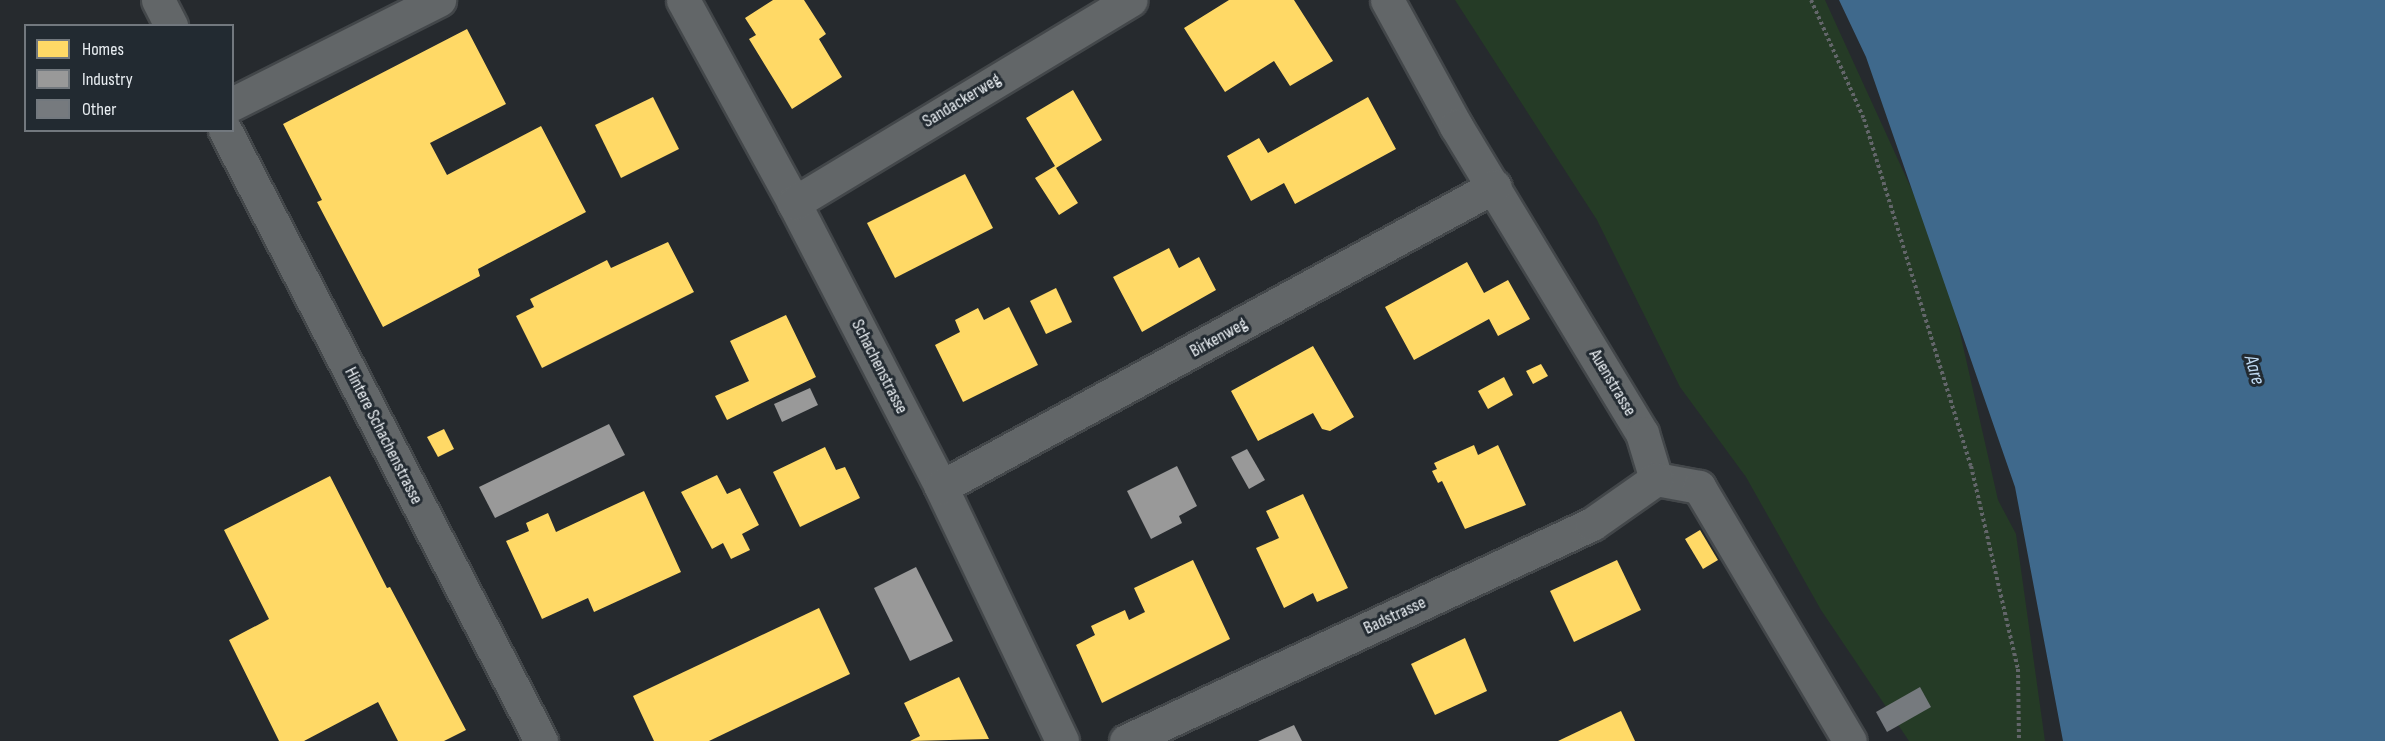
<!DOCTYPE html>
<style>
body{margin:0}
#map{position:relative;width:2385px;height:741px;overflow:hidden;background:#262a2e;font-family:"Sofia Sans Condensed",sans-serif}
div>[style]{position:absolute}
.green>*{inset:0;background:#253b26}
.water>*{inset:0;background:#3f698c}
.homes>*{inset:0;background:#ffd966}
.industry>*{inset:0;background:#999}
.building>*{inset:0;background:#767a7e}
.path>*{height:4px;margin-top:-2px;transform-origin:0;background:repeating-linear-gradient(90deg,#63666a 0 3px,transparent 0 6px)}
.roads{filter:drop-shadow(2px 0 #43474a) drop-shadow(-2px 0 #43474a) drop-shadow(0 2px #43474a) drop-shadow(0 -2px #43474a)}
.minor>*{height:33px;margin:-16.5px;padding:0 16.5px;transform-origin:16.5px;border-radius:16.5px;background:#626668}
span{translate:-50% -50%;white-space:nowrap;text-align:center;line-height:1.15;-webkit-text-stroke:6px #222a31;paint-order:stroke}
.street-label{font-size:18px;color:#e9eef2}
.water-label{font-size:20px;color:#c1dbf3;font-style:italic}
.legend{position:absolute;left:24px;top:24px;width:210px;height:108px;box-sizing:border-box;background:#222a31;border:2px solid #72787e;margin:0;padding:8px 10px;list-style:none;font-size:18px;color:#e9eef2}
.legend li{display:flex;align-items:center;gap:12px;height:30px}
.legend b{width:30px;border:2px solid #72787e}
</style>
<div id="map">
<div class="green">
<div style="clip-path:polygon(1455px 0,1825px 0,1943px 258px,1998px 500px,2016px 534px,2045px 741px,1909px 741px,1821px 610px,1746px 477px,1680px 387px,1597px 220px)"></div>
</div>
<div class="water">
<div style="clip-path:polygon(1839px 0,2385px 0,2385px 741px,2063px 741px,2015px 487px,1866px 57px)"></div>
</div>
<div class="homes">
<div style="clip-path:polygon(773px 0,804px 0,826px 34px,819px 39px,842px 77px,792px 109px,749px 39px,756px 35px,745px 18px)"></div>
<div style="clip-path:polygon(1229px 0,1294px 0,1333px 61px,1290px 86px,1274px 61px,1225px 92px,1184px 28px)"></div>
<div style="clip-path:polygon(467px 29px,506px 104px,430px 143px,447px 175px,541px 126px,586px 212px,478px 269px,480px 276px,383px 327px,317px 202px,322px 200px,283px 124px)"></div>
<div style="clip-path:polygon(1073px 90px,1102px 140px,1056px 168px,1078px 203px,1059px 215px,1035px 178px,1055px 166px,1026px 118px)"></div>
<div style="clip-path:polygon(653px 97px,679px 149px,621px 178px,595px 125px)"></div>
<div style="clip-path:polygon(1368px 97px,1396px 149px,1295px 204px,1284px 183px,1251px 201px,1227px 156px,1259px 138px,1268px 153px)"></div>
<div style="clip-path:polygon(965px 174px,993px 228px,895px 278px,867px 223px)"></div>
<div style="clip-path:polygon(668px 242px,694px 292px,542px 368px,516px 316px,534px 307px,530px 299px,607px 260px,611px 268px)"></div>
<div style="clip-path:polygon(1169px 248px,1179px 268px,1199px 257px,1216px 290px,1142px 332px,1113px 277px)"></div>
<div style="clip-path:polygon(1467px 262px,1484px 293px,1508px 280px,1530px 319px,1498px 336px,1489px 319px,1414px 360px,1385px 307px)"></div>
<div style="clip-path:polygon(1056px 288px,1072px 322px,1046px 334px,1030px 301px)"></div>
<div style="clip-path:polygon(1009px 307px,1038px 365px,963px 402px,935px 345px,960px 332px,955px 320px,978px 308px,984px 320px)"></div>
<div style="clip-path:polygon(786px 315px,816px 377px,727px 420px,715px 396px,749px 381px,730px 341px)"></div>
<div style="clip-path:polygon(1313px 346px,1354px 417px,1330px 431px,1322px 429px,1313px 413px,1258px 441px,1231px 391px)"></div>
<div style="clip-path:polygon(1541px 364px,1548px 376px,1533px 384px,1526px 371px)"></div>
<div style="clip-path:polygon(1504px 377px,1513px 395px,1488px 409px,1478px 391px)"></div>
<div style="clip-path:polygon(444px 429px,454px 449px,438px 457px,427px 437px)"></div>
<div style="clip-path:polygon(1474px 445px,1478px 455px,1498px 445px,1526px 505px,1465px 529px,1442px 481px,1438px 483px,1432px 471px,1437px 469px,1434px 463px)"></div>
<div style="clip-path:polygon(825px 447px,836px 470px,845px 467px,860px 498px,800px 527px,773px 472px)"></div>
<div style="clip-path:polygon(717px 475px,727px 494px,740px 488px,759px 525px,742px 534px,750px 550px,731px 559px,723px 543px,712px 549px,681px 492px)"></div>
<div style="clip-path:polygon(330px 476px,387px 588px,390px 587px,466px 730px,444px 741px,398px 741px,378px 702px,304px 741px,279px 741px,229px 640px,269px 619px,224px 530px)"></div>
<div style="clip-path:polygon(644px 491px,681px 572px,594px 612px,588px 598px,542px 619px,506px 541px,529px 531px,526px 523px,548px 513px,556px 532px)"></div>
<div style="clip-path:polygon(1303px 494px,1348px 588px,1317px 602px,1313px 593px,1284px 608px,1256px 548px,1279px 538px,1266px 511px)"></div>
<div style="clip-path:polygon(1700px 530px,1718px 560px,1703px 569px,1685px 539px)"></div>
<div style="clip-path:polygon(1193px 560px,1230px 639px,1102px 703px,1076px 645px,1095px 635px,1091px 626px,1125px 610px,1129px 620px,1145px 612px,1134px 588px)"></div>
<div style="clip-path:polygon(1617px 560px,1641px 610px,1574px 642px,1550px 591px)"></div>
<div style="clip-path:polygon(819px 608px,850px 674px,709px 741px,654px 741px,633px 696px)"></div>
<div style="clip-path:polygon(1465px 638px,1487px 691px,1435px 715px,1411px 664px)"></div>
<div style="clip-path:polygon(959px 677px,989px 739px,910px 741px,920px 736px,904px 703px)"></div>
<div style="clip-path:polygon(1621px 711px,1635px 741px,1558px 741px)"></div>
</div>
<div class="industry">
<div style="clip-path:polygon(810px 388px,818px 405px,782px 422px,774px 404px)"></div>
<div style="clip-path:polygon(609px 424px,625px 455px,495px 518px,479px 487px)"></div>
<div style="clip-path:polygon(1247px 449px,1265px 480px,1249px 489px,1231px 457px)"></div>
<div style="clip-path:polygon(1177px 466px,1197px 506px,1179px 516px,1182px 523px,1151px 539px,1127px 491px)"></div>
<div style="clip-path:polygon(916px 567px,953px 641px,910px 661px,874px 588px)"></div>
<div style="clip-path:polygon(1294px 725px,1302px 741px,1258px 741px)"></div>
</div>
<div class="building">
<div style="clip-path:polygon(1920px 687px,1931px 707px,1887px 732px,1876px 712px)"></div>
</div>
<div class="path">
<div style="left:1811px;top:0;width:130px;rotate:66deg"></div>
<div style="left:1864px;top:119px;width:363px;rotate:72.9deg"></div>
<div style="left:1971px;top:466px;width:208px;rotate:77deg"></div>
<div style="left:2018px;top:669px;width:72px;rotate:89.2deg"></div>
</div>
<div class="roads">
<div class="minor">
<div style="left:158px;top:0;width:29px;rotate:63deg"></div>
<div style="left:683px;top:0;width:231px;rotate:61.3deg"></div>
<div style="left:794px;top:203px;width:320px;rotate:62.6deg"></div>
<div style="left:941px;top:487px;width:281px;rotate:64.5deg"></div>
<div style="left:1387px;top:0;width:144px;rotate:61.3deg"></div>
<div style="left:1456px;top:126px;width:359px;rotate:58.8deg"></div>
<div style="left:1642px;top:433px;width:48px;rotate:73.1deg"></div>
<div style="left:232px;top:104px;width:232px;rotate:-26.7deg"></div>
<div style="left:225px;top:130px;width:688px;rotate:62.65deg"></div>
<div style="left:794px;top:203px;width:393px;rotate:-31.1deg"></div>
<div style="left:1656px;top:479px;width:44px;rotate:10.5deg"></div>
<div style="left:1699px;top:487px;width:295px;rotate:59.3deg"></div>
<div style="left:941px;top:487px;width:630px;rotate:-28.52deg"></div>
<div style="left:1126px;top:741px;width:514px;rotate:-24.97deg"></div>
<div style="left:1592px;top:524px;width:78px;rotate:-35.1deg"></div>
</div>
</div>
<div class="street-label">
<span style="left:962px;top:101px;rotate:-31deg">Sandackerweg</span>
<span style="left:1219px;top:338px;rotate:-29deg">Birkenweg</span>
<span style="left:879px;top:367px;rotate:63deg">Schachenstrasse</span>
<span style="left:1612px;top:383px;rotate:59deg">Auenstrasse</span>
<span style="left:383px;top:436px;rotate:63deg">Hintere Schachenstrasse</span>
<span style="left:1395px;top:616px;rotate:-25deg">Badstrasse</span>
</div>
<div class="water-label">
<span style="left:2254px;top:370px;rotate:74deg">Aare</span>
</div>
<ul class="legend">
<li><b style="height:16px;background:#ffd966"></b>Homes</li>
<li><b style="height:16px;background:#999"></b>Industry</li>
<li><b style="height:16px;background:#767a7e"></b>Other</li>
</ul>
</div>
